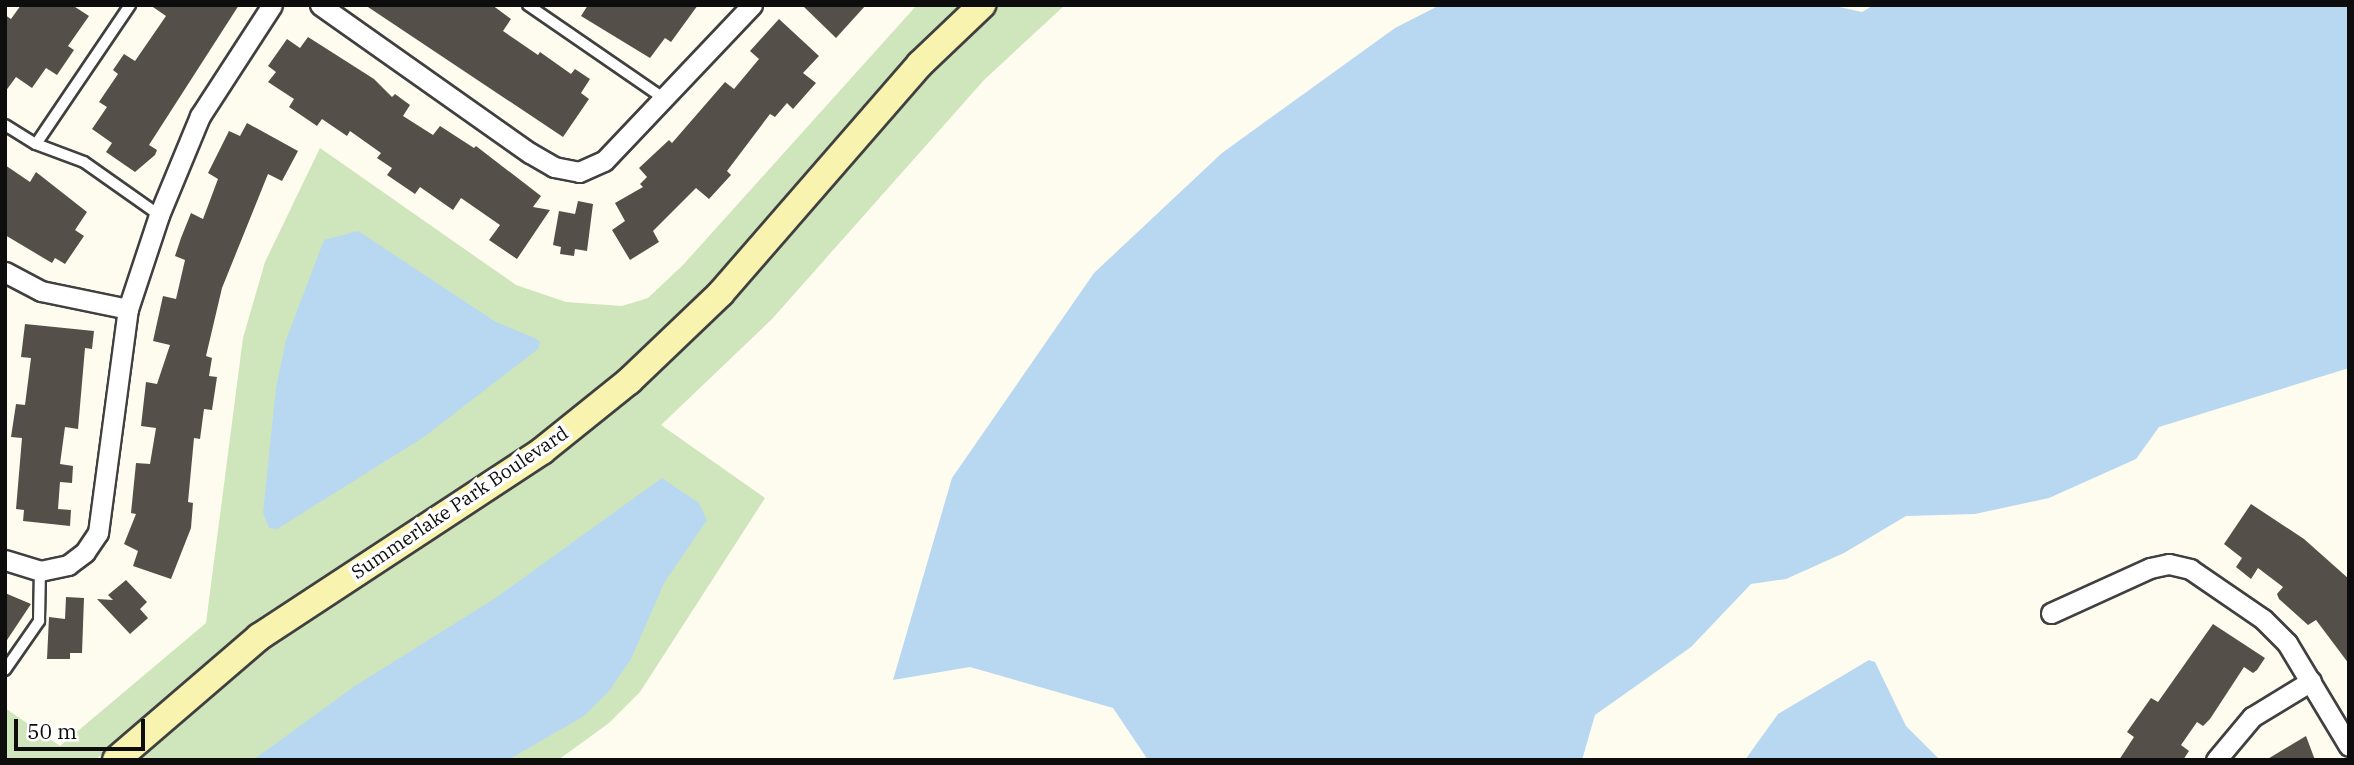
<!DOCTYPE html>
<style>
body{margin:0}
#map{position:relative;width:2354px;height:765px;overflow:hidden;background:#fefbef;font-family:"IBM Plex Serif",serif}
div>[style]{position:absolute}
.green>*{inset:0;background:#cfe5bb}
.water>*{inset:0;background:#b8d8f1}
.building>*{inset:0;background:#554f4a}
.roads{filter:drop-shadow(2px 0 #404040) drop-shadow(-2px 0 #404040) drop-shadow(0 2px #404040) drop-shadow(0 -2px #404040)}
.lane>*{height:10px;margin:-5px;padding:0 5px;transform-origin:5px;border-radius:5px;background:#fff}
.street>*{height:19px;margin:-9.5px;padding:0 9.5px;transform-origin:9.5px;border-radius:9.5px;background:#fff}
.secondary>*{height:26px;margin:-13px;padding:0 13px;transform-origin:13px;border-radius:13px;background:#f8f4af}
span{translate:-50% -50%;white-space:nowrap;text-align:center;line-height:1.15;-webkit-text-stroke:7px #fff;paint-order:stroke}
.street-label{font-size:19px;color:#0d0d0d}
.frame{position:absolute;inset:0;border:7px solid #0d0d0d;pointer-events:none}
.scale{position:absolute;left:14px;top:719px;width:131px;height:32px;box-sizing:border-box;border:4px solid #0d0d0d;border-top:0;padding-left:9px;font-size:21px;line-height:24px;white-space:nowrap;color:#0d0d0d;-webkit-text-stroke:5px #fff;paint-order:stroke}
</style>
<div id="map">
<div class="green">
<div style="clip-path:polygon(917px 5px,967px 5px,753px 243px,650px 347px,569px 418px,213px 661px,95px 760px,5px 760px,5px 708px,60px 746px,206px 623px,243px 338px,265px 262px,320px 148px,516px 285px,566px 302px,622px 306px,648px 298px,683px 265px)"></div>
<div style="clip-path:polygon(982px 5px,1065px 5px,984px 80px,772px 319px,661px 425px,765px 498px,640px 692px,609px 723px,558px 760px,116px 760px,169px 711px,629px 381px)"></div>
</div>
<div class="water">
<div style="clip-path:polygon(1440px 5px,1830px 5px,1862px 12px,1874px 5px,2349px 5px,2349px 368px,2159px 427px,2136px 459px,2049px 498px,1975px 514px,1906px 516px,1844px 553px,1786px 579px,1751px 584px,1691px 647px,1595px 715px,1582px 760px,1148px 760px,1113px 708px,970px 667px,893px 680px,952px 478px,1094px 273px,1222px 153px,1395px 28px)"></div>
<div style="clip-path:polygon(358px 231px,496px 322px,535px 338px,540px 342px,538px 349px,424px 437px,277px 529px,269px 528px,263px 513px,276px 388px,286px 340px,324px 240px)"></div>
<div style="clip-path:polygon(662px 478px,699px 503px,707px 520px,664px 583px,631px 659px,609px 691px,584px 716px,508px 760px,253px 760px,355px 686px,494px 599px)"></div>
<div style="clip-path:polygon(1869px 660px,1875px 662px,1906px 726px,1940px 760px,1745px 760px,1778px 714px)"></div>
</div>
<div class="building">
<div style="clip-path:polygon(21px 5px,72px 5px,89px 16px,68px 46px,74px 50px,57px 75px,46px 68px,32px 88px,16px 77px,5px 92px,5px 15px,11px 19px)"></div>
<div style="clip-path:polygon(150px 5px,239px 5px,149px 145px,157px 150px,155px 155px,135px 172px,106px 152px,112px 143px,92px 129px,107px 107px,99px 102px,118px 74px,113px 70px,124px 54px,135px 61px,166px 16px)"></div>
<div style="clip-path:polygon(365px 5px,492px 5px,511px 19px,503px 31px,538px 55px,540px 52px,571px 74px,575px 69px,590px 79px,581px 93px,589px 99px,563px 137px)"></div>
<div style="clip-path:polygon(588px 5px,698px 5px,671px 42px,665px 38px,650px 58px,581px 16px)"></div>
<div style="clip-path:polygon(802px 5px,866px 5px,836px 38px)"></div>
<div style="clip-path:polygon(779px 19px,819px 56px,803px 73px,816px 83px,793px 109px,787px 103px,775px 117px,770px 114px,727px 171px,731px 175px,709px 199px,696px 188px,653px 231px,659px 242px,630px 260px,612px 230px,625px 221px,615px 203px,643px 187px,640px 184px,647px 177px,639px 168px,669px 140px,672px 143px,725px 82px,734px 89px,759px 59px,750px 51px)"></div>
<div style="clip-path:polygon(308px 37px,374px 79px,392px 97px,395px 94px,410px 105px,403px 116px,433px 135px,440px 126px,474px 148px,476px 146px,541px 196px,533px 207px,550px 210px,517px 259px,489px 240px,500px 225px,461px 198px,453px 210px,420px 187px,415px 194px,387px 175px,392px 168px,377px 158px,381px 153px,350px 131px,347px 136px,322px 119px,317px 126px,289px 107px,294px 99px,268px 82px,276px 72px,268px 66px,287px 39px,300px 48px)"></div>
<div style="clip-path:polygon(247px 123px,298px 151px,282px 181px,268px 174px,222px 288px,206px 356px,212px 358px,209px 376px,217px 377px,212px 410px,204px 409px,200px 439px,194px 438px,188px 502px,193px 503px,191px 528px,171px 579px,133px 566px,138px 551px,124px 544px,136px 514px,131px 513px,136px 463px,150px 464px,156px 428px,141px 426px,146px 382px,157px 384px,170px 345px,153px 341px,163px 296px,176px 299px,185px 260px,175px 256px,181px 238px,191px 213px,203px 219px,218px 179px,208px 173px,229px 131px,240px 136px)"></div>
<div style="clip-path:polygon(5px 165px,30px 182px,36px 172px,87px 212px,75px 230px,84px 236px,65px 264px,55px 258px,52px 263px,5px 235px)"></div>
<div style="clip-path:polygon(578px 201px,593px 204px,587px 251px,575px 249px,574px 256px,560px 254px,561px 247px,553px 245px,559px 211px,575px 214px)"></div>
<div style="clip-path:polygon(25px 324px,94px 331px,92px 349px,85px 348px,78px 429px,65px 427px,60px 464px,73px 466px,72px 483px,60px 482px,58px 509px,71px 510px,70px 526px,23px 521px,24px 510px,16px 509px,22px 438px,11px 437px,16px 404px,25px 405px,31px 358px,21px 357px)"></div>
<div style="clip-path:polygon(2251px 504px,2304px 539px,2349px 579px,2349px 664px,2316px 620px,2308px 625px,2279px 599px,2277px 594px,2283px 587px,2258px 568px,2251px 579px,2236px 567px,2242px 558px,2224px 544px)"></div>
<div style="clip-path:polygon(126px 580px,147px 602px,140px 609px,148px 618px,130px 634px,97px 599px,113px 600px,108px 595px)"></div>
<div style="clip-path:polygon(5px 593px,31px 604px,5px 643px)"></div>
<div style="clip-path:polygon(66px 597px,84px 598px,82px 653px,70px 653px,70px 659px,47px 659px,49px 617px,65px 619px)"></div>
<div style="clip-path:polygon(2213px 624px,2265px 658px,2257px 670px,2253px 673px,2244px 667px,2210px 719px,2203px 726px,2197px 722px,2181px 745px,2189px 751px,2183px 760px,2119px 760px,2134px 737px,2127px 732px,2151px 698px,2158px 702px)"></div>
<div style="clip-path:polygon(2306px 736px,2315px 760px,2266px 760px)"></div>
</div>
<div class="roads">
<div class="lane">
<div style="left:528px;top:5px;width:166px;rotate:34.5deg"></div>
<div style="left:5px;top:125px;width:36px;rotate:32deg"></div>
<div style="left:36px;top:144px;width:51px;rotate:20.6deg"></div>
<div style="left:84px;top:162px;width:92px;rotate:35.2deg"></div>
<div style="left:36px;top:144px;width:168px;rotate:-55.9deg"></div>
<div style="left:5px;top:670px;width:60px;rotate:-55.2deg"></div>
<div style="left:39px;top:621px;width:50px;rotate:-88.9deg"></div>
</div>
<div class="street">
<div style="left:320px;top:5px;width:257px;rotate:35.2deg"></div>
<div style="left:530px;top:153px;width:28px;rotate:30deg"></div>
<div style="left:554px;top:167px;width:25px;rotate:11deg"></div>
<div style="left:579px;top:172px;width:27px;rotate:-24deg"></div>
<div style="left:604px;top:161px;width:215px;rotate:-46.5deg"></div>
<div style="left:5px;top:272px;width:41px;rotate:27.8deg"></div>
<div style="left:41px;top:291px;width:89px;rotate:11.7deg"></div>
<div style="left:5px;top:560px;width:37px;rotate:17deg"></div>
<div style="left:40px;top:571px;width:29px;rotate:-12deg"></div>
<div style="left:68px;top:565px;width:21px;rotate:-37deg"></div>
<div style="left:85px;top:552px;width:23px;rotate:-56deg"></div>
<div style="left:98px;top:533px;width:226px;rotate:-82.4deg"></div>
<div style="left:128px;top:309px;width:99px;rotate:-71.7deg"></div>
<div style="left:159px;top:215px;width:107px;rotate:-67.5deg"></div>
<div style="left:200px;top:116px;width:132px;rotate:-57deg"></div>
<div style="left:2051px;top:613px;width:109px;rotate:-24.4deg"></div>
<div style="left:2150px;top:568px;width:19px;rotate:-12deg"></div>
<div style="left:2169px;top:564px;width:22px;rotate:13deg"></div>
<div style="left:2190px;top:569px;width:88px;rotate:34.4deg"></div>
<div style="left:2263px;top:619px;width:34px;rotate:45deg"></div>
<div style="left:2287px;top:643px;width:120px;rotate:59deg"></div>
<div style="left:2216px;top:760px;width:56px;rotate:-50.1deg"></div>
<div style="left:2252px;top:717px;width:69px;rotate:-31.4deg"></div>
</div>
<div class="secondary">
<div style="left:116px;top:760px;width:189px;rotate:-40.7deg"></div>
<div style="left:259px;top:637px;width:339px;rotate:-33.3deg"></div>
<div style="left:542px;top:451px;width:112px;rotate:-38.8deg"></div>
<div style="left:629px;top:381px;width:127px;rotate:-43.7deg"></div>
<div style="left:721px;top:293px;width:303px;rotate:-49deg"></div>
<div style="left:920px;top:64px;width:86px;rotate:-43.6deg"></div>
</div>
</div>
<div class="street-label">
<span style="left:460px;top:503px;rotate:-34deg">Summerlake Park Boulevard</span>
</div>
<div class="frame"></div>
<div class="scale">50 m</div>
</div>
